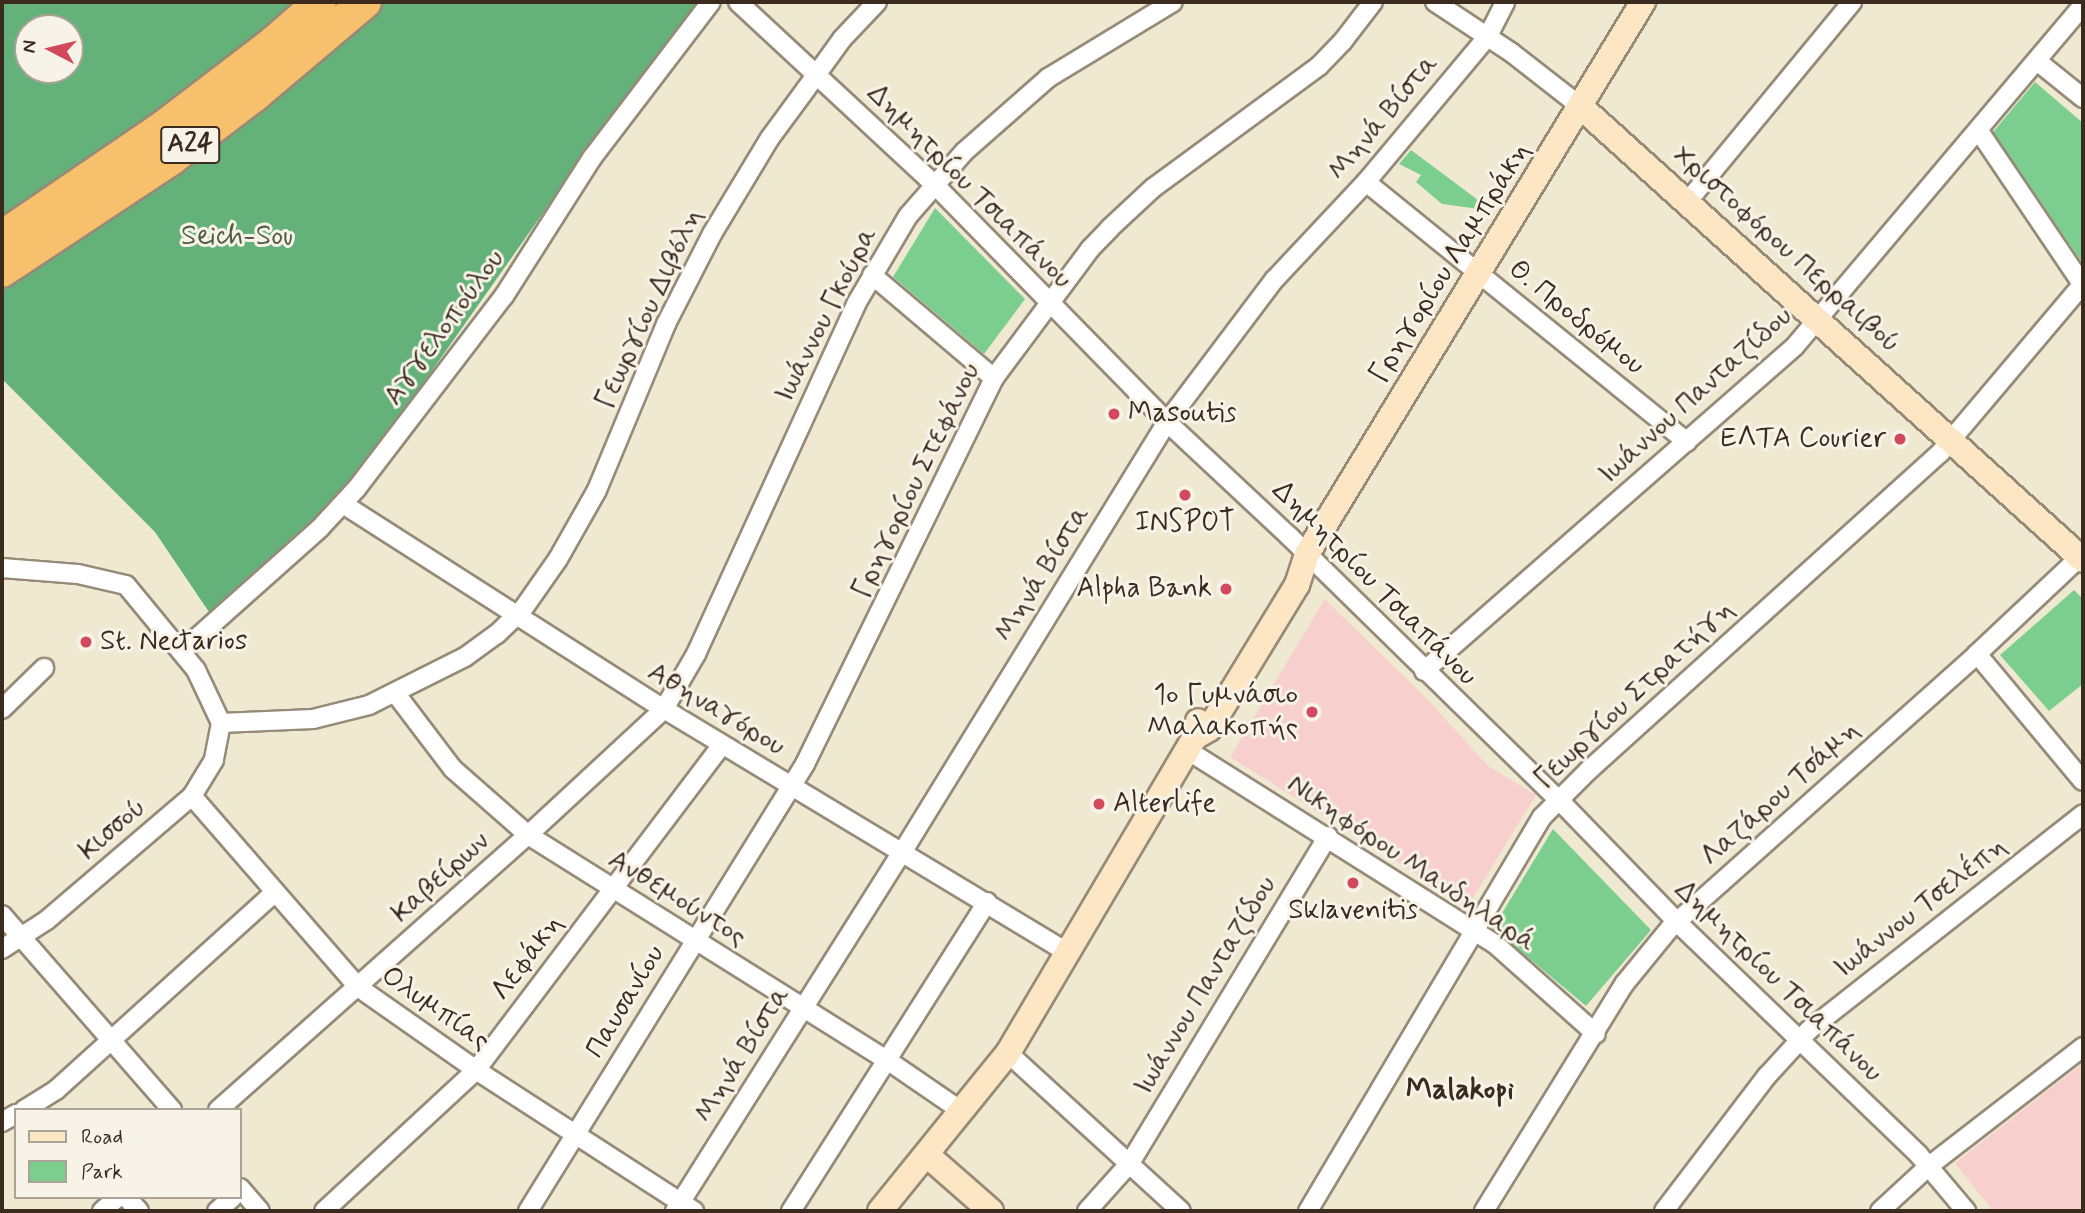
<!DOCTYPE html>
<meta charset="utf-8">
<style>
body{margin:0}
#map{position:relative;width:2085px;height:1213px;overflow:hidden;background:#f0e9d2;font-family:Mynerve,sans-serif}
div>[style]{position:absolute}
.built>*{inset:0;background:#f7d0ce}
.green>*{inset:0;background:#7cce8f}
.forest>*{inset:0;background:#65b17a}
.roads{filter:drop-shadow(2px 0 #968a78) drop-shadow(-2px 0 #968a78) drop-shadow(0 2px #968a78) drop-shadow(0 -2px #968a78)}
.street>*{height:18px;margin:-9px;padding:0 9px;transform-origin:9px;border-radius:9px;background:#fff}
.secondary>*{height:24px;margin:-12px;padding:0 12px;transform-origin:12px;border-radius:12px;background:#fce6c4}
.highway>*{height:32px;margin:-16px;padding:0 16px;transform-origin:16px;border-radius:16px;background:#f7c06c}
.dots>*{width:19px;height:19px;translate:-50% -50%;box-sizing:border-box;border:4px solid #f7f3e8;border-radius:50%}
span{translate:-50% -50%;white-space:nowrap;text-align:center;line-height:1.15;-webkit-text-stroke:6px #f7f3e8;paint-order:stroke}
.shield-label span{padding:2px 5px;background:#f7f3e8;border:2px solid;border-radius:5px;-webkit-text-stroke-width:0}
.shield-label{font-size:26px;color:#3b2a1e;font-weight:700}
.street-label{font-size:28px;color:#3b2a1e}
.park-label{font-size:28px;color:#4e5b40}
.poi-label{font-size:28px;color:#3b2a1e}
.left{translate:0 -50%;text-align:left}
.right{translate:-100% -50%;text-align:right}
.neighbourhood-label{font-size:30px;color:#3b2a1e;font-weight:700}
.frame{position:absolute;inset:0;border:4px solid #3b2a1e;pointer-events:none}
.legend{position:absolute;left:14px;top:1108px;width:228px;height:91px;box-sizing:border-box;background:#f7f3e8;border:2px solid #aca397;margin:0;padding:9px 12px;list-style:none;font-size:21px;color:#3b2a1e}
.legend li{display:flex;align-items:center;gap:14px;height:35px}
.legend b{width:35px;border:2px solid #aca397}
.north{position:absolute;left:14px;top:14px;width:70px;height:70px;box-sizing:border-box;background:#f7f3e8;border:2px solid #aca397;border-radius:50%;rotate:277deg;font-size:19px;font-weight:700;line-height:28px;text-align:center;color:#3b2a1e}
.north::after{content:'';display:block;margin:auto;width:24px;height:32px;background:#d1495b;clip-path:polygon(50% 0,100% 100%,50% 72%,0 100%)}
</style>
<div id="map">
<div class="built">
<div style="clip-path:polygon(1325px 599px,1429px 701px,1488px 766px,1536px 795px,1468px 906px,1230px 757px)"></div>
<div style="clip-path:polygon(2083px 1063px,2083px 1211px,1993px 1211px,1955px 1163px)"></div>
</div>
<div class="green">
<div style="clip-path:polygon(2035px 82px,2083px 123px,2081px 261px,1993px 132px)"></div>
<div style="clip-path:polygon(1411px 150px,1482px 203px,1479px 209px,1442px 204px,1416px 182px,1421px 175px,1399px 164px)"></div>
<div style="clip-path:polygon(935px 208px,1025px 299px,984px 354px,893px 277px)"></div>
<div style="clip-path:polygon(2074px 590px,2083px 599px,2083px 684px,2049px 711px,2000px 655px)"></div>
<div style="clip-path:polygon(1553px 829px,1651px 930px,1586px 1006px,1493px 928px)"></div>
</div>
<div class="forest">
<div style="clip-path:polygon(evenodd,2px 2px,698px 2px,619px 105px,393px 426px,345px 490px,209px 612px,155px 532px,2px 379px,2px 2px,28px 28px,70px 28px,70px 70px,28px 70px,28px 28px)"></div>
</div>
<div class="roads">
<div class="street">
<div style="left:738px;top:2px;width:267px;rotate:42.9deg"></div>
<div style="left:934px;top:184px;width:333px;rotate:45.6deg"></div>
<div style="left:1167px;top:422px;width:167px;rotate:43.1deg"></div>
<div style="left:1289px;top:536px;width:376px;rotate:44.4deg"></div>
<div style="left:1558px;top:799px;width:171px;rotate:45.9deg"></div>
<div style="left:1677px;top:922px;width:335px;rotate:43.9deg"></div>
<div style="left:1918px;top:1154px;width:75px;rotate:49.9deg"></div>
<div style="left:1435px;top:2px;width:92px;rotate:33.5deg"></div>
<div style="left:1512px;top:53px;width:88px;rotate:38deg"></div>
<div style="left:2037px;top:61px;width:59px;rotate:38.8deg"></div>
<div style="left:1979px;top:131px;width:186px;rotate:56deg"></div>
<div style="left:1366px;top:182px;width:413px;rotate:39deg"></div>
<div style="left:1688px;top:201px;width:258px;rotate:-50.5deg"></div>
<div style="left:872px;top:275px;width:160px;rotate:40.2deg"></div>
<div style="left:343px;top:504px;width:381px;rotate:32.6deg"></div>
<div style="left:664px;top:709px;width:471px;rotate:31.1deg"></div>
<div style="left:2px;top:568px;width:76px;rotate:4.5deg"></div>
<div style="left:78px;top:574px;width:49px;rotate:12.9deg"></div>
<div style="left:126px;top:585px;width:110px;rotate:50.5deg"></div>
<div style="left:196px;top:670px;width:59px;rotate:64.7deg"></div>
<div style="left:221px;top:723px;width:38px;rotate:101deg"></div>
<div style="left:214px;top:760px;width:42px;rotate:121.4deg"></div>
<div style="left:192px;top:796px;width:191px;rotate:139.5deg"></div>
<div style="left:47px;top:920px;width:54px;rotate:147.2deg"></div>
<div style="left:182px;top:651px;width:185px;rotate:-41.7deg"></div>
<div style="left:320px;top:528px;width:54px;rotate:-47.2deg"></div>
<div style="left:357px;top:488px;width:242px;rotate:-52.6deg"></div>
<div style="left:504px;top:296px;width:164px;rotate:-57.5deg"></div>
<div style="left:592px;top:158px;width:196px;rotate:-52.7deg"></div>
<div style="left:1977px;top:654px;width:165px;rotate:50.2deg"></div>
<div style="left:1424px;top:671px;width:493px;rotate:-41.2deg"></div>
<div style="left:1795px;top:346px;width:446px;rotate:-49.8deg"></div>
<div style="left:396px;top:694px;width:94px;rotate:52.8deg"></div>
<div style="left:453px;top:769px;width:100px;rotate:41.3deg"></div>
<div style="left:528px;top:835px;width:424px;rotate:32.1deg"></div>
<div style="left:887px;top:1060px;width:92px;rotate:34.4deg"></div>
<div style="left:2px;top:709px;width:59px;rotate:-44.3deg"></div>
<div style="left:221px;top:723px;width:92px;rotate:-2.5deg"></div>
<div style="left:313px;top:719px;width:58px;rotate:-14deg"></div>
<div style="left:369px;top:705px;width:107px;rotate:-26.6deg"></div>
<div style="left:465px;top:657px;width:39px;rotate:-36deg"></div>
<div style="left:497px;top:634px;width:36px;rotate:-44deg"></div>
<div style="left:523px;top:609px;width:61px;rotate:-55deg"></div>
<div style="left:558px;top:559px;width:79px;rotate:-60.5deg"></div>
<div style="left:597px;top:490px;width:180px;rotate:-67.4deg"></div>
<div style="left:666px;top:324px;width:101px;rotate:-62.9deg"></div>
<div style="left:712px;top:234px;width:112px;rotate:-58.9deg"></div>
<div style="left:770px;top:138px;width:61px;rotate:-53.7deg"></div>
<div style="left:806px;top:89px;width:62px;rotate:-54.2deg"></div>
<div style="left:842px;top:39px;width:51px;rotate:-46.6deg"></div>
<div style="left:1187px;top:750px;width:364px;rotate:32.2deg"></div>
<div style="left:1495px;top:944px;width:135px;rotate:41.7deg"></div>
<div style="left:192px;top:796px;width:253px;rotate:49deg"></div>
<div style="left:358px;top:987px;width:144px;rotate:35.1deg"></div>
<div style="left:476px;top:1070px;width:260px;rotate:32.9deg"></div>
<div style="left:2px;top:915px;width:259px;rotate:48.9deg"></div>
<div style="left:1008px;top:1053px;width:234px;rotate:42.4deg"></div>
<div style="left:24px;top:1110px;width:38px;rotate:-32deg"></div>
<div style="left:56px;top:1090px;width:295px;rotate:-42.1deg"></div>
<div style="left:218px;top:1110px;width:414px;rotate:-41.6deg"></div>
<div style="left:528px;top:835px;width:185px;rotate:-42.8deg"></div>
<div style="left:664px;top:709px;width:64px;rotate:-59.8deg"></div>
<div style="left:696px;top:654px;width:385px;rotate:-65.4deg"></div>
<div style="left:856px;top:304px;width:102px;rotate:-59.4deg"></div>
<div style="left:908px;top:216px;width:86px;rotate:-48.8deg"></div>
<div style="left:965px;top:151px;width:111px;rotate:-41.3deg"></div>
<div style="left:1048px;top:78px;width:146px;rotate:-31.3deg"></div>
<div style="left:2px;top:1122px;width:16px;rotate:-30deg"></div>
<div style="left:240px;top:1188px;width:30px;rotate:49deg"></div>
<div style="left:126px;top:1197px;width:19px;rotate:47deg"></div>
<div style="left:102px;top:1211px;width:21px;rotate:-41deg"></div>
<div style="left:217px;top:1211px;width:21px;rotate:-41deg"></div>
<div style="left:324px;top:1211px;width:207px;rotate:-42.8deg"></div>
<div style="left:476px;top:1070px;width:408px;rotate:-52.9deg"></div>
<div style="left:528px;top:1211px;width:526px;rotate:-58.21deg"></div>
<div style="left:805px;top:764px;width:430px;rotate:-63.9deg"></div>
<div style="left:994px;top:378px;width:161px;rotate:-53.3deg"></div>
<div style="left:1090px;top:249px;width:29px;rotate:-46deg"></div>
<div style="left:1110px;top:228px;width:59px;rotate:-42.9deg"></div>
<div style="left:1153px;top:188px;width:206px;rotate:-36.3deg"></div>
<div style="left:1319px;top:66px;width:35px;rotate:-46deg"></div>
<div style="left:1343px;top:41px;width:49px;rotate:-52.4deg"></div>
<div style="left:675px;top:1211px;width:426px;rotate:-57.7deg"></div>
<div style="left:903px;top:851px;width:504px;rotate:-58.39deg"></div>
<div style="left:1167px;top:422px;width:178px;rotate:-53deg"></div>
<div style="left:1274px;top:280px;width:134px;rotate:-46.8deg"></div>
<div style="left:1366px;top:182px;width:190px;rotate:-50.1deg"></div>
<div style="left:1488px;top:36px;width:38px;rotate:-63deg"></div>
<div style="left:791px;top:1211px;width:366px;rotate:-57.6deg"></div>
<div style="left:1087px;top:1211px;width:64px;rotate:-48.1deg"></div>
<div style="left:1130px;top:1163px;width:382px;rotate:-58.8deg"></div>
<div style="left:1308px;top:1211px;width:458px;rotate:-59.3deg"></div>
<div style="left:1542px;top:817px;width:66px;rotate:-45deg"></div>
<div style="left:1589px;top:770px;width:473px;rotate:-42.1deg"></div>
<div style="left:1940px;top:453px;width:221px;rotate:-49.8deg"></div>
<div style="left:1484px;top:1211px;width:268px;rotate:-58.3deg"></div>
<div style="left:1625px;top:983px;width:71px;rotate:-50.7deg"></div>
<div style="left:1670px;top:928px;width:411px;rotate:-41.7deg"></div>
<div style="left:1977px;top:654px;width:146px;rotate:-43.3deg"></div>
<div style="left:1664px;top:1211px;width:170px;rotate:-52.7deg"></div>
<div style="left:1767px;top:1076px;width:62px;rotate:-47.6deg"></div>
<div style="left:1809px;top:1030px;width:349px;rotate:-38.2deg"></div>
<div style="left:1880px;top:1211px;width:67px;rotate:-42.6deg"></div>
<div style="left:1929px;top:1166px;width:195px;rotate:-37.7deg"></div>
</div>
<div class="secondary">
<div style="left:1581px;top:107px;width:676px;rotate:42.06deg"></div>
<div style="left:1195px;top:737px;width:16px;rotate:-30deg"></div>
<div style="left:1209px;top:729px;width:169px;rotate:-58.6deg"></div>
<div style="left:1297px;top:585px;width:33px;rotate:-72deg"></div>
<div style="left:1307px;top:554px;width:646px;rotate:-58.67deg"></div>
<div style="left:927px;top:1155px;width:85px;rotate:41.2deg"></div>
<div style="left:880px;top:1211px;width:203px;rotate:-51deg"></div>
<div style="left:1008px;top:1053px;width:367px;rotate:-59.4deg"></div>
<div style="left:1195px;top:737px;width:16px;rotate:-79deg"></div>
</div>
<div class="highway">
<div style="left:2px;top:237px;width:194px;rotate:-34.3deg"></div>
<div style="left:162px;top:128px;width:140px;rotate:-37.4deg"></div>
<div style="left:273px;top:43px;width:62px;rotate:-41.1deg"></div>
<div style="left:2px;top:271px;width:203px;rotate:-33.5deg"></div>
<div style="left:171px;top:159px;width:106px;rotate:-37.3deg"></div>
<div style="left:255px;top:95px;width:144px;rotate:-40.2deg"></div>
</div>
</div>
<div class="dots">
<div style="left:1114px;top:414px;background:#d1495b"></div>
<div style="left:1900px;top:439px;background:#d1495b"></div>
<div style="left:1185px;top:495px;background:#d1495b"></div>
<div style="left:1226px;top:589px;background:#d1495b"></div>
<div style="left:86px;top:642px;background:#d1495b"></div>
<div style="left:1312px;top:712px;background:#d1495b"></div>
<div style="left:1099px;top:804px;background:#d1495b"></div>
<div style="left:1353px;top:883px;background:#d1495b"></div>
</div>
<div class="shield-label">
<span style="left:190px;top:145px">Α24</span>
</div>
<div class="street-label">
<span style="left:1384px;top:118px;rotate:-50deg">Μηνά Βίστα</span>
<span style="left:969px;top:187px;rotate:45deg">Δημητρίου Τσιαπάνου</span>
<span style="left:1786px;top:250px;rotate:42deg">Χριστοφόρου Περραιβού</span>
<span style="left:1451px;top:263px;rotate:-58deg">Γρηγορίου Λαμπράκη</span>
<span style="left:650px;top:309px;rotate:-65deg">Γεωργίου Διβόλη</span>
<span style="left:827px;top:315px;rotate:-63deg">Ιωάννου Γκούρα</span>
<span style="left:1576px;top:318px;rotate:39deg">Θ. Προδρόμου</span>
<span style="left:445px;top:328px;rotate:-54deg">Αγγελοπούλου</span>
<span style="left:1696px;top:396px;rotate:-42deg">Ιωάννου Πανταζίδου</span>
<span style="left:917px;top:481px;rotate:-64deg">Γρηγορίου Στεφάνου</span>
<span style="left:1043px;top:574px;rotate:-58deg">Μηνά Βίστα</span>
<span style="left:1374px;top:584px;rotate:45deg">Δημητρίου Τσιαπάνου</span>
<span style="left:1635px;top:695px;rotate:-43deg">Γεωργίου Στρατήγη</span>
<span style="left:716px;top:710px;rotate:31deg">Αθηναγόρου</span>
<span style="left:1781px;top:794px;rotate:-42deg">Λαζάρου Τσάμη</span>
<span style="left:113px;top:830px;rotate:-41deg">Κισσού</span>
<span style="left:1411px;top:864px;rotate:34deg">Νικηφόρου Μανδηλαρά</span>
<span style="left:441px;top:878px;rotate:-42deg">Καβείρων</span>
<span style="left:677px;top:899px;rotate:32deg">Ανθεμούντος</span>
<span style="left:1921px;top:908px;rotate:-38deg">Ιωάννου Τσελέπη</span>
<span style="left:528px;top:958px;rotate:-53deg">Λεφάκη</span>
<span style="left:1778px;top:982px;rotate:44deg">Δημητρίου Τσιαπάνου</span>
<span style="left:1206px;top:986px;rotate:-59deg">Ιωάννου Πανταζίδου</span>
<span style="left:626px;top:1002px;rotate:-59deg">Παυσανίου</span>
<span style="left:435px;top:1009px;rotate:35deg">Ολυμπίας</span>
<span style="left:743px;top:1055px;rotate:-58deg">Μηνά Βίστα</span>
</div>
<div class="park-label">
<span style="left:237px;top:237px">Seich-Sou</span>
</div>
<div class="poi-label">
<span class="left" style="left:1128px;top:414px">Masoutis</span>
<span class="right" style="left:1886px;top:439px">ΕΛΤΑ Courier</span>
<span style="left:1185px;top:523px">INSPOT</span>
<span class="right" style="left:1212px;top:589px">Alpha Bank</span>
<span class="left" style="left:100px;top:642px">St. Nectarios</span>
<span class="right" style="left:1298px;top:712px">1ο Γυμνάσιο<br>Μαλακοπής</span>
<span class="left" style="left:1113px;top:804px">Alterlife</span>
<span style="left:1353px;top:911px">Sklavenitis</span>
</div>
<div class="neighbourhood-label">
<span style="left:1460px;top:1090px">Malakopi</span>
</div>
<div class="frame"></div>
<ul class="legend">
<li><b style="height:9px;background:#fce6c4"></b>Road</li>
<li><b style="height:19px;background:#7cce8f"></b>Park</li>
</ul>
<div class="north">N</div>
</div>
